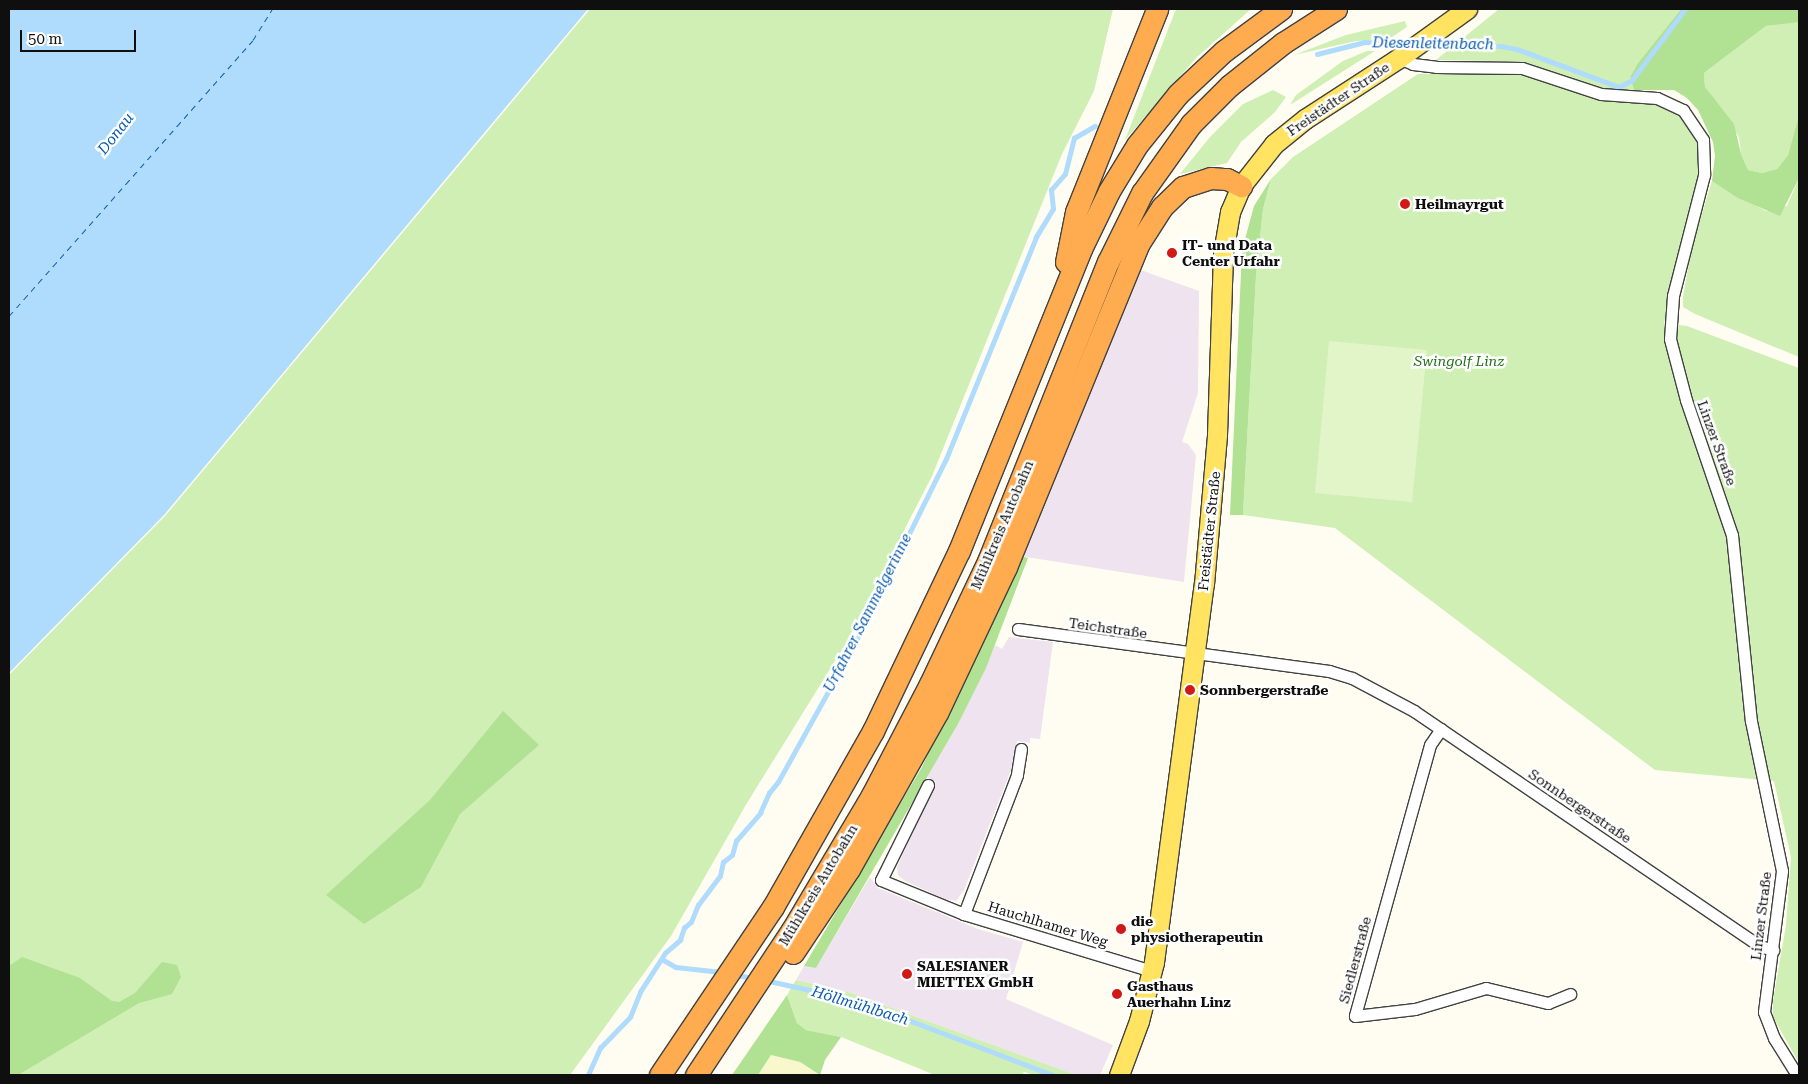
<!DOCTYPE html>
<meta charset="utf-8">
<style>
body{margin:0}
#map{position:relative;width:1808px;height:1084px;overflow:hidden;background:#fffdf1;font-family:"Roboto Serif",serif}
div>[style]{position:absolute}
.industrial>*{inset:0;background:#eee3ee}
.farmland>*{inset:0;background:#f9f8cd}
.green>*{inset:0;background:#cfefb5}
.forest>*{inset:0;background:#b1e193}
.pitch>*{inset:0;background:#e2f5c8}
.water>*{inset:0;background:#afdbfd}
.stream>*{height:4.5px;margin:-2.25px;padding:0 2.25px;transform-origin:2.25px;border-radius:2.25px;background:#afdbfd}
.ferry>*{height:1px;margin-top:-0.5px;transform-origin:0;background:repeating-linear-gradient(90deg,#095cb0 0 6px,transparent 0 11px)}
.roads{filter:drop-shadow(1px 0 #424242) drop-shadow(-1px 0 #424242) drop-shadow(0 1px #424242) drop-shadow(0 -1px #424242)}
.minor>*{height:11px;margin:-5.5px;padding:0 5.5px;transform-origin:5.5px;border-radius:5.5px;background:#fff}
.primary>*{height:19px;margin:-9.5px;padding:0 9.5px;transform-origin:9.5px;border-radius:9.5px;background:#ffe361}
.motorway>*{height:21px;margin:-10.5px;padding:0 10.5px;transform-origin:10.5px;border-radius:10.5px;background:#ffab4f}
.dots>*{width:14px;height:14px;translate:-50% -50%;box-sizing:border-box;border:2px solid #fff;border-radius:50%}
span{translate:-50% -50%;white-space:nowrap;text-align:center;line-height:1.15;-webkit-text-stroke:5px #fff;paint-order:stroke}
.street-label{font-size:14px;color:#0f0f0f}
.poi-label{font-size:14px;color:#0f0f0f;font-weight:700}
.left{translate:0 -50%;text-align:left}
.park-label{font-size:14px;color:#236f17;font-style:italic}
.water-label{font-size:15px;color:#095cb0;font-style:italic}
.frame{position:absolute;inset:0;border:10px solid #0f0f0f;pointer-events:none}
.scale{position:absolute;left:20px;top:30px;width:116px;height:22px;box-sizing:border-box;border:2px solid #0f0f0f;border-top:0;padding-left:6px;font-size:15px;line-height:18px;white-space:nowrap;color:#0f0f0f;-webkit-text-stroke:4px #fff;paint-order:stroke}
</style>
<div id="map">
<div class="industrial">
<div style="clip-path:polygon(1135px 268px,1199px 291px,1198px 393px,1182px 442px,1188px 444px,1196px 455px,1184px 582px,1020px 556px)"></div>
<div style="clip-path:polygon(1009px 637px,1053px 642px,1040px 739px,1030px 738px,1030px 743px,1017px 741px,1011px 770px,964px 890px,956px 901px,945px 899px,905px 881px,898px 875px,897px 867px,936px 782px,927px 777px,958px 724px,995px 645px,1002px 649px)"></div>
<div style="clip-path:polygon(870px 877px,878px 888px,978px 929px,1023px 942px,1006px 999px,1113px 1045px,1100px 1075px,1076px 1075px,848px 992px,796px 980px,804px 966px,816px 968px)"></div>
</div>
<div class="farmland">
<div style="clip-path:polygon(771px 1055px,800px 1062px,819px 1075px,758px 1075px)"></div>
</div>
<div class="green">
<div style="clip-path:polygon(590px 9px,1113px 9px,1094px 91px,1062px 154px,932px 476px,845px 645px,747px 803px,671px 936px,570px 1075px,9px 1075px,9px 675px,165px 516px)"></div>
<div style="clip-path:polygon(1176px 9px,1251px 9px,1196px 58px,1125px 140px)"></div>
<div style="clip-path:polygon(1499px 9px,1681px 9px,1638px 63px,1630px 77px,1634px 90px,1621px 91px,1587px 85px,1550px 71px,1499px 61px,1436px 60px)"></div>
<div style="clip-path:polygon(1405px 21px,1407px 27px,1389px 39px,1356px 41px,1294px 55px,1346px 35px)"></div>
<div style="clip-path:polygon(1790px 22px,1799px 22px,1799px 115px,1788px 155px,1777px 169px,1762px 173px,1748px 170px,1741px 154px,1739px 137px,1705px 87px,1704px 73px,1766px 26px)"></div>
<div style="clip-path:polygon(1367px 51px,1375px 51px,1290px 105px,1296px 95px,1343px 61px)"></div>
<div style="clip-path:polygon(1507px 73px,1527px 75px,1587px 96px,1662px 103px,1687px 119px,1700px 145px,1700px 165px,1664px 323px,1687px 326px,1799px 368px,1799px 1063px,1773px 1017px,1773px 1001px,1786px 925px,1791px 857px,1774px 781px,1655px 770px,1335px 528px,1243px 515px,1256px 276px,1263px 209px,1271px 179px,1293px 157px,1418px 74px)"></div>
<div style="clip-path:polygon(1273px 90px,1286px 97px,1275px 112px,1241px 142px,1227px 163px,1180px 174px,1210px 137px,1243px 104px)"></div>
<div style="clip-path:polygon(1799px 178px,1799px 357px,1695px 314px,1683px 307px,1683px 297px,1692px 246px,1712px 181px,1766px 211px,1787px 206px)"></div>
<div style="clip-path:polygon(796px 980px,848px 992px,1076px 1075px,1034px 1075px,1024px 1072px,1022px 1075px,935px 1075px,841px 1037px,806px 1030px,797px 1023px,787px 995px)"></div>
</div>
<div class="forest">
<div style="clip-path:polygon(1681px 9px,1799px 9px,1799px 22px,1766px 26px,1704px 73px,1705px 87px,1734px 124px,1741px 154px,1748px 170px,1762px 173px,1777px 169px,1788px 155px,1799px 115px,1799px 178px,1780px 216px,1738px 198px,1712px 181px,1715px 156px,1713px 142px,1698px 110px,1687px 98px,1674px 90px,1634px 90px,1630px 77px,1638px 63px)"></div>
<div style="clip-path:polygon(1271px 179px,1263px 209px,1256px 276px,1243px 515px,1230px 515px,1242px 250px,1254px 206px)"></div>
<div style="clip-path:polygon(1020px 556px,1028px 558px,986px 668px,958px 724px,816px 968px,804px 966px,922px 767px)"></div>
<div style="clip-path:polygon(503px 711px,539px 745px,460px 814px,421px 887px,364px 924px,326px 895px,430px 800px)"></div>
<div style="clip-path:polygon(22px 957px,80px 978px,112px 1001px,119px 1002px,135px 993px,162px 962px,177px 965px,181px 977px,172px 994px,139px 1003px,18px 1075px,9px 1075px,9px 966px)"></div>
<div style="clip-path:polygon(787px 995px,797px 1023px,806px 1030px,841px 1037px,825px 1060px,820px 1075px,800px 1062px,771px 1055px,758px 1075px,732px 1075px)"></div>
</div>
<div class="pitch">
<div style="clip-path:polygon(1329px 341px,1427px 350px,1412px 502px,1315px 493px)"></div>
</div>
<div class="water">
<div style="clip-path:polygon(9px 9px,588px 9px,164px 515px,9px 673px)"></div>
</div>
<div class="stream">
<div style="left:1429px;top:45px;width:72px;rotate:0.8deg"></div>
<div style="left:1501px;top:46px;width:16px;rotate:11deg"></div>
<div style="left:1517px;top:49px;width:109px;rotate:20.4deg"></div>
<div style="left:1619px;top:87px;width:15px;rotate:-28deg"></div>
<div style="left:1632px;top:80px;width:89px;rotate:-53.3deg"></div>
<div style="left:1317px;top:54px;width:49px;rotate:-14deg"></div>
<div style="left:1365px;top:42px;width:44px;rotate:2.6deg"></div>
<div style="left:662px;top:959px;width:16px;rotate:30deg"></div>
<div style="left:676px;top:967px;width:45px;rotate:6.3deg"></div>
<div style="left:736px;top:975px;width:17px;rotate:10deg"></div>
<div style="left:765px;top:980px;width:69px;rotate:12.6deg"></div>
<div style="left:832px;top:995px;width:86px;rotate:18.2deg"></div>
<div style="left:914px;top:1022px;width:149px;rotate:20.9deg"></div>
<div style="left:588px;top:1075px;width:30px;rotate:-66deg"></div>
<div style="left:600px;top:1048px;width:43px;rotate:-45.9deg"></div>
<div style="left:630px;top:1017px;width:27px;rotate:-68deg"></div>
<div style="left:640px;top:992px;width:46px;rotate:-57.3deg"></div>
<div style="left:665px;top:953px;width:20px;rotate:-41deg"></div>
<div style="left:680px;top:940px;width:13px;rotate:-72deg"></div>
<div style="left:684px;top:928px;width:9px;rotate:-41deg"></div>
<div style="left:691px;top:922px;width:18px;rotate:-68deg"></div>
<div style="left:698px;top:905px;width:36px;rotate:-53deg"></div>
<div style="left:720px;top:876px;width:14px;rotate:-78deg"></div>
<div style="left:723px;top:862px;width:11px;rotate:-38deg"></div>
<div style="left:732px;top:855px;width:15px;rotate:-74deg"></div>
<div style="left:736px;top:841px;width:37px;rotate:-49deg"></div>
<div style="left:760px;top:813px;width:22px;rotate:-66deg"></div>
<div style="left:769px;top:793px;width:14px;rotate:-51deg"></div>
<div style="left:778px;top:782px;width:159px;rotate:-61deg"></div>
<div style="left:855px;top:643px;width:205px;rotate:-63.7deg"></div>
<div style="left:946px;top:459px;width:240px;rotate:-67.9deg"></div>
<div style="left:1036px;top:237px;width:33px;rotate:-59deg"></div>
<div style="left:1053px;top:209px;width:19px;rotate:-96deg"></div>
<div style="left:1051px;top:190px;width:21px;rotate:-49deg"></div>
<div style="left:1065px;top:174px;width:37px;rotate:-76deg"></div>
<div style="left:1074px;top:138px;width:24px;rotate:-30deg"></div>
</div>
<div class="ferry">
<div style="left:9px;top:316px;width:368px;rotate:-48.5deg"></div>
<div style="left:253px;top:40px;width:36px;rotate:-58deg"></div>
</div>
<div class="roads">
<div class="minor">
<div style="left:1399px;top:58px;width:15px;rotate:23deg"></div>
<div style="left:1413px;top:64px;width:23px;rotate:7deg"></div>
<div style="left:1436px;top:67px;width:86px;rotate:0.7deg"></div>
<div style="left:1522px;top:68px;width:83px;rotate:18.2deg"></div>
<div style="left:1601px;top:94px;width:56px;rotate:4.1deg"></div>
<div style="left:1657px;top:98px;width:29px;rotate:25deg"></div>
<div style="left:1683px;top:110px;width:36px;rotate:56deg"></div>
<div style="left:1703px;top:140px;width:35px;rotate:88deg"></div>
<div style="left:1704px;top:175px;width:125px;rotate:104.4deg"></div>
<div style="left:1673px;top:296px;width:43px;rotate:94deg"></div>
<div style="left:1670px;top:339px;width:63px;rotate:75.3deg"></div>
<div style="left:1686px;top:400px;width:143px;rotate:71.2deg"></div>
<div style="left:1732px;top:535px;width:187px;rotate:84.2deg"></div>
<div style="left:1751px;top:721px;width:153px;rotate:78.3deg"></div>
<div style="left:1782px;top:871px;width:142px;rotate:97.3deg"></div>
<div style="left:1764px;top:1012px;width:28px;rotate:69deg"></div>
<div style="left:1774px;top:1038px;width:44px;rotate:58.1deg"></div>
<div style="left:1018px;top:629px;width:314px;rotate:7.7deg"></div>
<div style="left:1329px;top:671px;width:24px;rotate:17deg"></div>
<div style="left:1352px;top:678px;width:70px;rotate:28deg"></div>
<div style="left:1414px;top:711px;width:418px;rotate:34.2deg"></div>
<div style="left:1760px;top:946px;width:14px;rotate:17deg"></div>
<div style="left:1441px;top:729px;width:19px;rotate:125deg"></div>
<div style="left:1430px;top:745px;width:281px;rotate:105.5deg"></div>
<div style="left:1355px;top:1016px;width:60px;rotate:-6.7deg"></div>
<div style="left:1415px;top:1009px;width:74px;rotate:-16.5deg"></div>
<div style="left:1486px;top:988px;width:64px;rotate:13.6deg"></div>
<div style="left:1548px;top:1003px;width:24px;rotate:-22deg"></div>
<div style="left:1021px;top:749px;width:26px;rotate:99deg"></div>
<div style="left:1017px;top:775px;width:149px;rotate:110.9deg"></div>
<div style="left:964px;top:914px;width:196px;rotate:16.9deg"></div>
<div style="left:928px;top:785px;width:106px;rotate:116.3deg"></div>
<div style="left:881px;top:880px;width:90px;rotate:22.3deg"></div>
</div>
<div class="primary">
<div style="left:1119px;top:1075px;width:58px;rotate:-69.7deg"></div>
<div style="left:1139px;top:1021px;width:61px;rotate:-75.7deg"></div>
<div style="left:1154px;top:962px;width:381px;rotate:-82.5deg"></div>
<div style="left:1204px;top:584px;width:150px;rotate:-85deg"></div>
<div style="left:1217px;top:435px;width:182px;rotate:-88.1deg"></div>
<div style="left:1223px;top:253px;width:42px;rotate:-80.3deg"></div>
<div style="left:1230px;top:212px;width:28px;rotate:-67deg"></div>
<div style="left:1241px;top:186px;width:53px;rotate:-51.8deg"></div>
<div style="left:1274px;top:144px;width:40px;rotate:-39deg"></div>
<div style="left:1305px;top:119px;width:112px;rotate:-33deg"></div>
<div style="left:1399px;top:58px;width:84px;rotate:-35.8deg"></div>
</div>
<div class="motorway">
<div style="left:1066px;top:262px;width:51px;rotate:-78.7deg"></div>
<div style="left:1076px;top:212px;width:219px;rotate:-68.2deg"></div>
<div style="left:793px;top:953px;width:101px;rotate:-56.3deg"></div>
<div style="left:849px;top:869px;width:181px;rotate:-60.6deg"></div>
<div style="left:938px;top:711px;width:159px;rotate:-64.7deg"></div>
<div style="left:1006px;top:567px;width:350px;rotate:-67.7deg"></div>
<div style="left:1139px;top:243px;width:43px;rotate:-57.4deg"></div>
<div style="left:1162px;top:207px;width:29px;rotate:-44deg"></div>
<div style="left:1183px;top:187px;width:29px;rotate:-18deg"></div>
<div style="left:1211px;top:178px;width:16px;rotate:4deg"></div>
<div style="left:1227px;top:179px;width:16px;rotate:27deg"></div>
<div style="left:660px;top:1075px;width:202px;rotate:-56.1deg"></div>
<div style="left:773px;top:907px;width:202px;rotate:-60.4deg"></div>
<div style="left:873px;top:731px;width:199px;rotate:-64.5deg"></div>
<div style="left:959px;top:551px;width:326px;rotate:-68deg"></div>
<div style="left:1081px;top:249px;width:64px;rotate:-64.2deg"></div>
<div style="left:1109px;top:191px;width:54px;rotate:-58.7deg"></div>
<div style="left:1137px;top:145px;width:65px;rotate:-51.2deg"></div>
<div style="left:1178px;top:94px;width:63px;rotate:-43.1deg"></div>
<div style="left:1224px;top:51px;width:71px;rotate:-36.4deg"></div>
<div style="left:696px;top:1075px;width:174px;rotate:-56.5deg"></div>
<div style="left:792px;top:930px;width:157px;rotate:-59.3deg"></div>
<div style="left:872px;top:795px;width:125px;rotate:-62.4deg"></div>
<div style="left:930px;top:684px;width:138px;rotate:-64.7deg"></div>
<div style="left:989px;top:559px;width:320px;rotate:-68.2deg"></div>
<div style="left:1108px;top:262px;width:77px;rotate:-63.8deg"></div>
<div style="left:1142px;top:193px;width:85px;rotate:-54.6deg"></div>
<div style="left:1191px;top:124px;width:54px;rotate:-45deg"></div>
<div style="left:1229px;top:86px;width:69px;rotate:-38.5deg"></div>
<div style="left:1283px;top:43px;width:63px;rotate:-32.7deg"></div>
</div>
</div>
<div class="dots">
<div style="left:1405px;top:204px;background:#d01a16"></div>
<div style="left:1172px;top:253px;background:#d01a16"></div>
<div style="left:1190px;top:690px;background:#d01a16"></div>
<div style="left:1121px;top:929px;background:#d01a16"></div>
<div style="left:907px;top:974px;background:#d01a16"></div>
<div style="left:1117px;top:994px;background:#d01a16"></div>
</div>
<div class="street-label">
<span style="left:1338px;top:99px;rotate:-34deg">Freistädter Straße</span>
<span style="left:1717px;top:443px;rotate:70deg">Linzer Straße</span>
<span style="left:1002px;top:525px;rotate:-67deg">Mühlkreis Autobahn</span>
<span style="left:1209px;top:531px;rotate:-84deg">Freistädter Straße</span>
<span style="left:1108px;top:628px;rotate:8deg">Teichstraße</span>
<span style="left:1580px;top:806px;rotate:34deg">Sonnbergerstraße</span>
<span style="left:818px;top:885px;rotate:-59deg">Mühlkreis Autobahn</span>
<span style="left:1761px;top:916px;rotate:-83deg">Linzer Straße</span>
<span style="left:1048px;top:924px;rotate:17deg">Hauchlhamer Weg</span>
<span style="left:1355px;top:960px;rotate:-75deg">Siedlerstraße</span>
</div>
<div class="poi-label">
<span class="left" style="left:1415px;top:204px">Heilmayrgut</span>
<span class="left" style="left:1182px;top:253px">IT- und Data<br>Center Urfahr</span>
<span class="left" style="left:1200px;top:690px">Sonnbergerstraße</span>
<span class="left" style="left:1131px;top:929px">die<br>physiotherapeutin</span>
<span class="left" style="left:917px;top:974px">SALESIANER<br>MIETTEX GmbH</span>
<span class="left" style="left:1127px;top:994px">Gasthaus<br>Auerhahn Linz</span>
</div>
<div class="park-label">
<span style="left:1459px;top:361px">Swingolf Linz</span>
</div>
<div class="water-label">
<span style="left:1433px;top:44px;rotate:1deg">Diesenleitenbach</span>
<span style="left:116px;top:134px;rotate:-52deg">Donau</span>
<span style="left:868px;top:613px;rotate:-63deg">Urfahrer Sammelgerinne</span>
<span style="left:860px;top:1006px;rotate:17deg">Höllmühlbach</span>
</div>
<div class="frame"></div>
<div class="scale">50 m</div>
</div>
